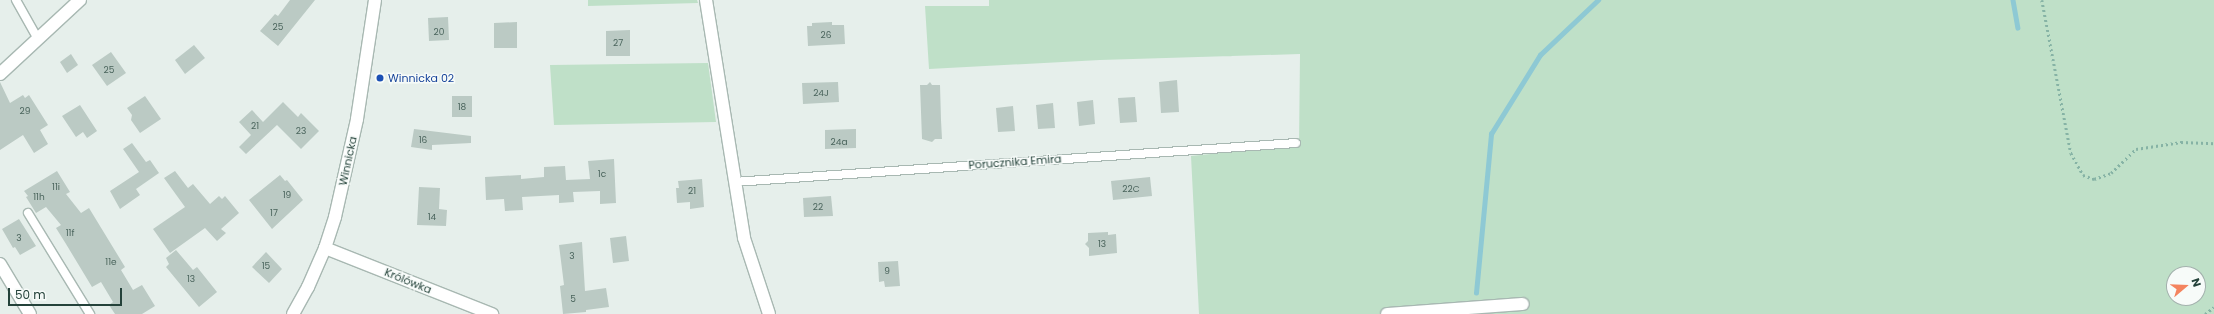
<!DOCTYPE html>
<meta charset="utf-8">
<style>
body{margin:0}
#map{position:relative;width:2214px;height:314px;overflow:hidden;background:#e6efeb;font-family:Poppins,sans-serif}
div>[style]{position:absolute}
.green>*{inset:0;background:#bfe0c8}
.stream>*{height:4.5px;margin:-2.25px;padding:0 2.25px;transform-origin:2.25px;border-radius:2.25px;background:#8ec9d4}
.building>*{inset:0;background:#bbcac4}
.path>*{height:2.5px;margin-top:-1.25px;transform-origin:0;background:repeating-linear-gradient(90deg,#86b3a5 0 2px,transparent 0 5px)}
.roads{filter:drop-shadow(1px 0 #a8b8b2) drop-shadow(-1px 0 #a8b8b2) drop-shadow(0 1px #a8b8b2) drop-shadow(0 -1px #a8b8b2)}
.lane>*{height:8px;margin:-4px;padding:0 4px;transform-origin:4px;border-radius:4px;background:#fff}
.street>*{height:12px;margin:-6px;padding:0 6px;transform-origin:6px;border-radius:6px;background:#fff}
.secondary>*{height:12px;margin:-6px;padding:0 6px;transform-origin:6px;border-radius:6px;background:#fff}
.dots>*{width:11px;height:11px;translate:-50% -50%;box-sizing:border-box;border:2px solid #f7fbf9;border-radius:50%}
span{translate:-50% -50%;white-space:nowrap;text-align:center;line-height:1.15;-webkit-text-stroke:3px #f7fbf9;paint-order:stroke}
.number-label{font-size:9px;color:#4a645c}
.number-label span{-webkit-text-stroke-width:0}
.transit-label{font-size:11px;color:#164399}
.left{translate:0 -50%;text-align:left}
.street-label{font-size:11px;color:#24423a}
.north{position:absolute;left:2166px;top:266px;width:40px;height:40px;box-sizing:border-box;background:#f7fbf9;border:1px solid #a3b1ad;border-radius:50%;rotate:71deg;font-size:11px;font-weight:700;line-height:16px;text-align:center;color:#24423a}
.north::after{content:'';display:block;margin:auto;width:14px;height:18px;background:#f4845f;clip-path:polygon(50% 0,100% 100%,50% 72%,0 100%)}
.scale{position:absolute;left:8px;top:288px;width:114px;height:18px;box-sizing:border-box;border:2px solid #24423a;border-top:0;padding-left:5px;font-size:12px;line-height:14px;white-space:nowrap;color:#24423a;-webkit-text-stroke:3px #f7fbf9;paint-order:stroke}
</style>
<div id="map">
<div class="green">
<div style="clip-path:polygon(588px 0,697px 0,698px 3px,588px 6px)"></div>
<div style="clip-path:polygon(evenodd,989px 0,2214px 0,2214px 314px,1199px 314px,1191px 156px,1299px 145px,1300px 54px,1100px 60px,929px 69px,925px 6px,989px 6px,989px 0,2174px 274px,2198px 274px,2198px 298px,2174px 298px,2174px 274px)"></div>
<div style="clip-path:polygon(708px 63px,716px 122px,554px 125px,550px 65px)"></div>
</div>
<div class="stream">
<div style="left:2013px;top:0;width:28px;rotate:80deg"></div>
<div style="left:1476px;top:293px;width:160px;rotate:-84.6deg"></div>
<div style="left:1491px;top:134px;width:93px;rotate:-58.2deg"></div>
<div style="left:1540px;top:55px;width:80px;rotate:-43.5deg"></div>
</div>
<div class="building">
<div style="clip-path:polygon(290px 0,315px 0,278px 46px,260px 31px,275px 14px,278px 16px)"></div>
<div style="clip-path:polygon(448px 17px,449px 40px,429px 41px,428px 18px)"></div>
<div style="clip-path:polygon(517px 22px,517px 48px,494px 48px,494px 23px)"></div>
<div style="clip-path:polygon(832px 22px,832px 25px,844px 25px,845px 44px,808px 46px,807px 26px,812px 26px,812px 23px)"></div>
<div style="clip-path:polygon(630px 30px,630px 56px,606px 56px,606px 31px)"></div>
<div style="clip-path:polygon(194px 45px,205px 58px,185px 74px,175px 60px)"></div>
<div style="clip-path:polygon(111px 52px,126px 73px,107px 86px,92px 65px)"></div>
<div style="clip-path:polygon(71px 54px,78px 65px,67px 73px,60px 62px)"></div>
<div style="clip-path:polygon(1177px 80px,1179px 112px,1161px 113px,1159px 82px)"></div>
<div style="clip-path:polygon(0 82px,10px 103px,23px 95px,25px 98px,29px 95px,48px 125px,40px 130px,48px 144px,34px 153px,23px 135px,0 150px)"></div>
<div style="clip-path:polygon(838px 82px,839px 102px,803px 104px,802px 83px)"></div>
<div style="clip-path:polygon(930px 82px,932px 85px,940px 85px,941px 120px,942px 139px,935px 139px,932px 142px,922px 139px,920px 85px,927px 85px)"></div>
<div style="clip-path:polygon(145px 96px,161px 119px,140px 133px,131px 120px,132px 115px,127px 108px)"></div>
<div style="clip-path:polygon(452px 96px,472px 96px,472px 117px,452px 117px)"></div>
<div style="clip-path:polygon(1135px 97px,1137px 122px,1120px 123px,1118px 98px)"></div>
<div style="clip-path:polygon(1093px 100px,1095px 124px,1079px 126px,1077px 102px)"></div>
<div style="clip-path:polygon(283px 102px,298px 117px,301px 113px,319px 131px,301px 149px,277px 125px,246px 154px,239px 147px,251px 135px,239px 122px,252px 110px,263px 122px)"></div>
<div style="clip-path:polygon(1053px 103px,1055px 128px,1038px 129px,1036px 105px)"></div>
<div style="clip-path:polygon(80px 105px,97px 131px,87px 138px,83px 132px,76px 137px,62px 116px)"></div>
<div style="clip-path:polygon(1013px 106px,1015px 131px,998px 132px,996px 108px)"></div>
<div style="clip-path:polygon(414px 129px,471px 136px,471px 143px,432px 145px,432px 150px,411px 147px)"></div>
<div style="clip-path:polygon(856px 129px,856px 148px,825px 149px,825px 130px)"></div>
<div style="clip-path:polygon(132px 143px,146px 162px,150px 160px,159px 173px,136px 189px,140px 195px,120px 209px,110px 191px,139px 172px,123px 149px)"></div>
<div style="clip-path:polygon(614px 159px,616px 203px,600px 204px,600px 191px,573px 192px,574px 202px,559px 203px,559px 195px,522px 197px,523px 210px,505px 211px,504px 199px,486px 200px,485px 177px,521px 175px,521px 179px,544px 177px,544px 167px,565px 166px,566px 180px,590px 179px,588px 161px)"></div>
<div style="clip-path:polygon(57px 171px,70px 192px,66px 194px,81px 213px,89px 208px,125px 267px,121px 270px,133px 290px,142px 285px,155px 306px,142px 314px,115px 314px,109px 305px,113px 302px,101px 282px,92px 287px,66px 244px,56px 228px,61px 225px,46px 207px,36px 213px,26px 197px,28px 196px,24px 191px)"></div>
<div style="clip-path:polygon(175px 171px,188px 188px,193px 184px,210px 204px,219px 196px,222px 199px,225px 196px,239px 213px,221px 229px,226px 233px,217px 241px,205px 228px,170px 253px,153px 229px,185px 207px,164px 178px)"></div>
<div style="clip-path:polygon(280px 175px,285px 181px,287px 180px,303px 200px,272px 229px,249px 200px)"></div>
<div style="clip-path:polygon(1150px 177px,1152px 196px,1113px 200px,1111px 181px)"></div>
<div style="clip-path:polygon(702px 179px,704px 207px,690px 209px,690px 202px,677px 203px,676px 188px,679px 188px,678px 181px)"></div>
<div style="clip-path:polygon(419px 187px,440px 188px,439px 209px,447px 210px,446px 226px,417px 225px)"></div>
<div style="clip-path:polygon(831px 196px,833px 216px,804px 217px,803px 198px)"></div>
<div style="clip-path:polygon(19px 219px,36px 246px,20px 255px,15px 247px,13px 248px,2px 229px)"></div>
<div style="clip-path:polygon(1108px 232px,1108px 235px,1116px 234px,1117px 253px,1089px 256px,1089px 248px,1085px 244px,1088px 241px,1088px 233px)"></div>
<div style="clip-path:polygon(626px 236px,629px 261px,613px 263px,610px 238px)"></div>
<div style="clip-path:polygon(582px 242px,585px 291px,606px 288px,609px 307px,586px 310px,586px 312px,563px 314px,560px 286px,564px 285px,559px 245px)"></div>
<div style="clip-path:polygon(176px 250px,193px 270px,197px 267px,217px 292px,199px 307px,166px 267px,169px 264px,166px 258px)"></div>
<div style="clip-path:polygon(266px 252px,282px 269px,269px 283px,252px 267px)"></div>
<div style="clip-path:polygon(898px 261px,900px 286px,885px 287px,884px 281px,879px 282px,878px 262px)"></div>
</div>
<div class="path">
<div style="left:2042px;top:0;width:156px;rotate:79.3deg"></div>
<div style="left:2071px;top:153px;width:25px;rotate:61deg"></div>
<div style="left:2083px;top:175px;width:12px;rotate:20deg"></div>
<div style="left:2094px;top:179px;width:18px;rotate:-19deg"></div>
<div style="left:2111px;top:173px;width:35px;rotate:-44deg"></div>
<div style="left:2136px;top:149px;width:46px;rotate:-8.8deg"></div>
<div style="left:2181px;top:142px;width:33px;rotate:2deg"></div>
<div style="left:2205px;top:314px;width:11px;rotate:-38deg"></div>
</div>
<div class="roads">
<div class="lane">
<div style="left:16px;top:0;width:45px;rotate:60.6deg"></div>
<div style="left:734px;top:182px;width:563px;rotate:-3.97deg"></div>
<div style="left:28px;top:213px;width:119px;rotate:58.5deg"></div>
</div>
<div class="street">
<div style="left:706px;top:0;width:241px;rotate:80.9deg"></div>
<div style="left:744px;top:238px;width:80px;rotate:71.8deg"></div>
<div style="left:0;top:74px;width:109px;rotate:-42.8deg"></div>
<div style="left:325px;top:248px;width:180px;rotate:21.6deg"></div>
<div style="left:0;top:264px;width:58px;rotate:59deg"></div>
<div style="left:1387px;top:314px;width:136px;rotate:-4.2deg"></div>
</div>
<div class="secondary">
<div style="left:293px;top:314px;width:31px;rotate:-61deg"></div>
<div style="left:308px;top:287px;width:43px;rotate:-66.4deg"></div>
<div style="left:325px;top:248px;width:33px;rotate:-72deg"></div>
<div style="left:335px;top:217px;width:100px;rotate:-77.3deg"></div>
<div style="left:357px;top:119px;width:120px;rotate:-81.4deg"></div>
</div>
</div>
<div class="dots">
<div style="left:380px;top:78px;background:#1a4fb4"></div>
</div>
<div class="number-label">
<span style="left:278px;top:27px">25</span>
<span style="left:439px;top:32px">20</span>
<span style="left:826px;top:35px">26</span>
<span style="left:618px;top:43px">27</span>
<span style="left:109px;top:70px">25</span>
<span style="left:821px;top:93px">24J</span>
<span style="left:462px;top:107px">18</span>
<span style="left:25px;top:111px">29</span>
<span style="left:255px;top:126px">21</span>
<span style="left:301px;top:131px">23</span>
<span style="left:423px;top:140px">16</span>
<span style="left:839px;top:142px">24a</span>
<span style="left:602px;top:174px">1c</span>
<span style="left:56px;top:187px">11i</span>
<span style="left:1131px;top:189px">22C</span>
<span style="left:692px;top:191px">21</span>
<span style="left:287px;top:195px">19</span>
<span style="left:39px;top:197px">11h</span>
<span style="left:818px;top:207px">22</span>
<span style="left:274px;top:213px">17</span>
<span style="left:432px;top:217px">14</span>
<span style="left:70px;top:233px">11f</span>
<span style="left:19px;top:238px">3</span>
<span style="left:1102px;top:244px">13</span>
<span style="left:572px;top:256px">3</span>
<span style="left:111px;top:262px">11e</span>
<span style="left:266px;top:266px">15</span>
<span style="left:887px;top:271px">9</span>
<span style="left:191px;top:279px">13</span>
<span style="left:573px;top:299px">5</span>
</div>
<div class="transit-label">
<span class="left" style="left:388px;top:78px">Winnicka 02</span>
</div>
<div class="street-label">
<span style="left:348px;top:161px;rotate:-78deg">Winnicka</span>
<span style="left:1015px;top:162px;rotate:-4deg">Porucznika Emira</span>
<span style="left:408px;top:281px;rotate:22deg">Królówka</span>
</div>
<div class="north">N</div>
<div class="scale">50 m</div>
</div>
